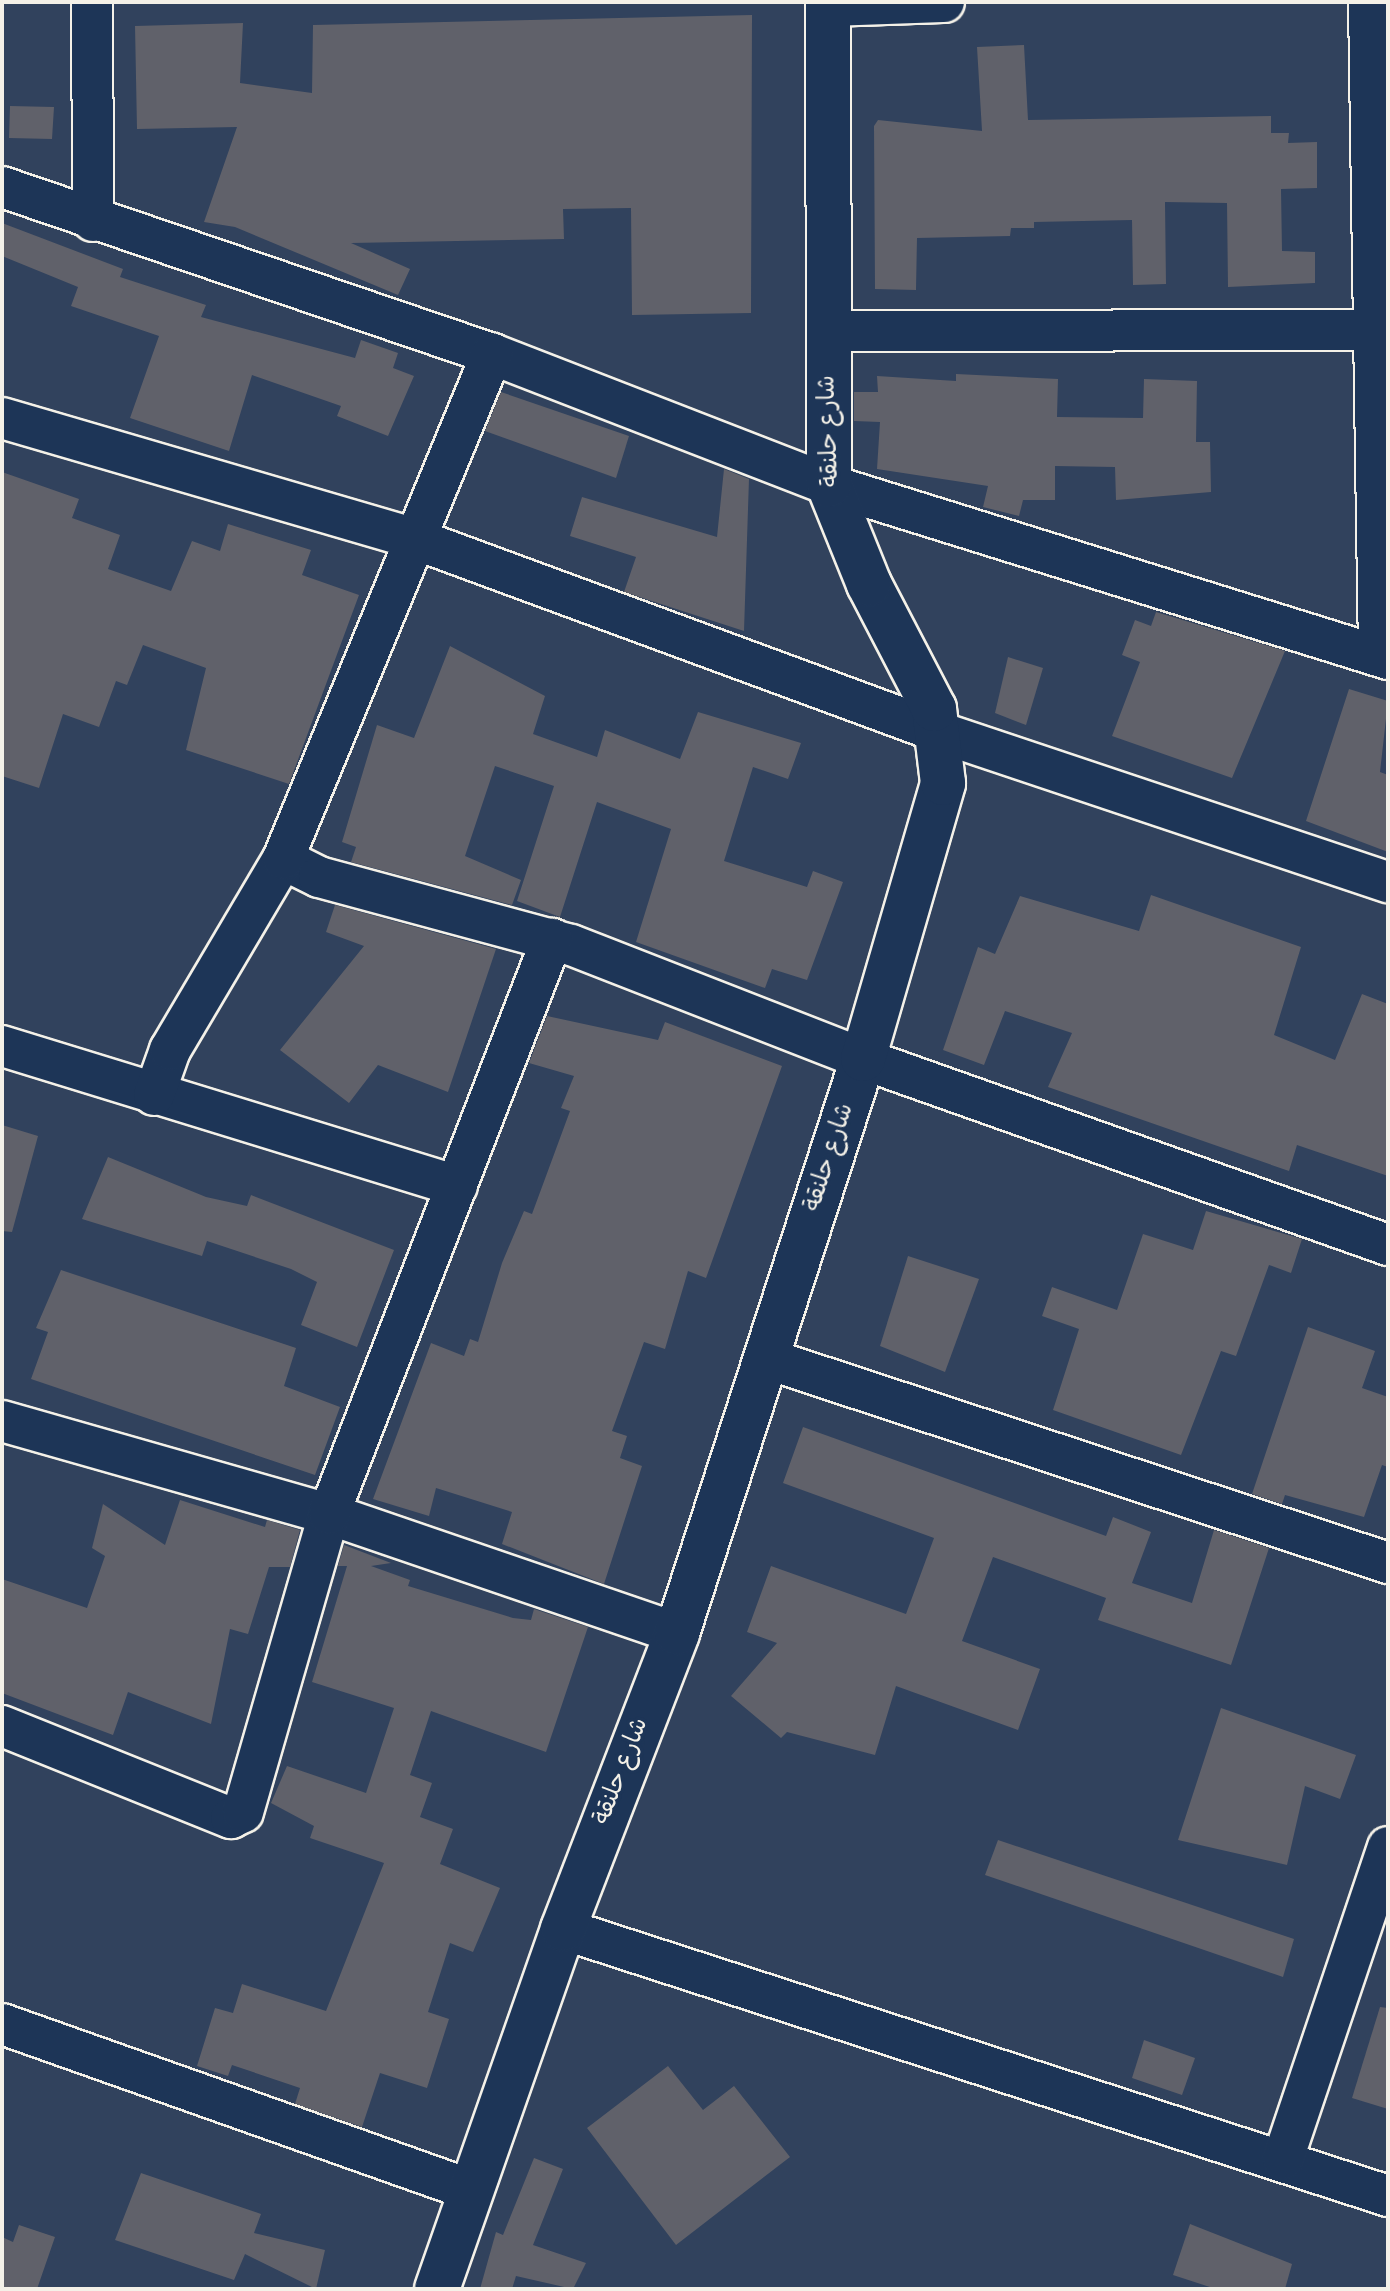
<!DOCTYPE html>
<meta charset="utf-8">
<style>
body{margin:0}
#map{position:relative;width:1390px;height:2291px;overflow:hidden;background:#31425d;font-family:Dekko,"Playpen Sans Arabic",sans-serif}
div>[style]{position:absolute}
.building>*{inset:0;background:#60616a}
.roads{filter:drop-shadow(2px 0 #f4f1e8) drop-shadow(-2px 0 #f4f1e8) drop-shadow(0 2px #f4f1e8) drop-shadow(0 -2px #f4f1e8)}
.street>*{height:40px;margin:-20px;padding:0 20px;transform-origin:20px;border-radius:20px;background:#1d3557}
.secondary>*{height:44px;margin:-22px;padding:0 22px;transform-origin:22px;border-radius:22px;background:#1d3557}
span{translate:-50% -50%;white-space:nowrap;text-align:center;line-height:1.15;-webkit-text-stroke:7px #1d3557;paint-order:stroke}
.street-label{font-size:24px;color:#f4f1e8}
.frame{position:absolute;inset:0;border:4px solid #f4f1e8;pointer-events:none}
</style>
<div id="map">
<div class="building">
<div style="clip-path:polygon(752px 15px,751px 313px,632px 315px,631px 208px,563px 209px,564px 239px,351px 243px,410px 269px,398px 295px,235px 227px,204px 222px,237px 127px,137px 129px,135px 26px,243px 23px,240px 83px,312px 93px,313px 25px)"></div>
<div style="clip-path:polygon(1024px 45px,1028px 120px,1271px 116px,1271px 133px,1289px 133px,1288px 143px,1317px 142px,1317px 188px,1281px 189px,1282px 251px,1315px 252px,1315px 283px,1228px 287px,1227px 203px,1165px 202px,1166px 284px,1133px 285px,1132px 220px,1034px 222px,1034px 228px,1011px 228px,1010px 236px,917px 238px,916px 290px,875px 289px,874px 126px,878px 120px,982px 131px,977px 47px)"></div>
<div style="clip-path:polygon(10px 106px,54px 107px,52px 139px,9px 138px)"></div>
<div style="clip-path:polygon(2px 223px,123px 269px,120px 277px,206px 305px,201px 317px,355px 358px,361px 340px,398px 353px,393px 368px,414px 376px,388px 436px,337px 416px,341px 406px,252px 375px,229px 451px,130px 418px,159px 336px,71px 306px,78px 287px,2px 256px)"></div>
<div style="clip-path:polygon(956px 374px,1058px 379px,1057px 417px,1143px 418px,1144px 379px,1197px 381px,1196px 442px,1210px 442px,1211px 492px,1116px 500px,1115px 467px,1055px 466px,1055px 500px,1023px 500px,1019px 516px,983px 507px,988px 486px,877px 469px,880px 422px,854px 421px,854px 392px,878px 392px,877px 376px,956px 381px)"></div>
<div style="clip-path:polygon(501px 392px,629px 436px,616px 478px,485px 431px)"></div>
<div style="clip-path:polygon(724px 469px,749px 479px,744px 631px,624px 592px,636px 557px,570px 536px,582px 497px,717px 537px)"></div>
<div style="clip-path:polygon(2px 472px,79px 499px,72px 518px,120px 535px,108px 569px,171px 591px,192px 541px,220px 551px,228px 524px,311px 550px,302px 575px,359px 595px,289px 784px,186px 750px,206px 668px,143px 645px,127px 685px,116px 681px,99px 727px,63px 714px,39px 788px,2px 776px)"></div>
<div style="clip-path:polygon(1156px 612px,1285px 651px,1232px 778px,1112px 736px,1140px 662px,1122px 655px,1135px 620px,1151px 626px)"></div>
<div style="clip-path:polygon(450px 646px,545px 696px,533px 734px,597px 757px,605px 730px,680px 759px,698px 712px,801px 743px,788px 779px,753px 767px,724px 861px,807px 887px,813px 871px,843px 882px,807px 980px,772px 969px,765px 988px,636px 942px,671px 829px,597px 802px,560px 917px,517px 901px,554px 786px,495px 766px,465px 856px,521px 880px,512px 905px,351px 862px,356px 847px,342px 842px,377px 725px,414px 738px)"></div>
<div style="clip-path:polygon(1008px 657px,1043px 668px,1026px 725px,995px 713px)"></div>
<div style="clip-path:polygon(1349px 689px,1388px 701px,1380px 772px,1388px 775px,1388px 852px,1306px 821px)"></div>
<div style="clip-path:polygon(1151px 895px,1301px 947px,1274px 1035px,1335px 1060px,1362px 994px,1388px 1004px,1388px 1176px,1297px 1145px,1289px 1171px,1048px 1087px,1072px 1033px,1005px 1011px,984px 1065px,943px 1050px,978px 947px,995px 954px,1020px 896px,1139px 931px)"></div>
<div style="clip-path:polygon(335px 905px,496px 949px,448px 1092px,378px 1065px,349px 1103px,280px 1050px,364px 946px,326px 932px)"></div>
<div style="clip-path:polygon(547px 1016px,658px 1040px,665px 1022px,782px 1066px,706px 1278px,688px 1271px,665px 1349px,644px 1342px,612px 1431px,627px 1436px,620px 1458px,642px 1466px,604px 1584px,502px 1544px,512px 1512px,436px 1488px,429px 1516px,373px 1499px,431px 1343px,464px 1356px,470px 1339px,478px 1342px,502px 1263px,524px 1211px,532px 1214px,570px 1111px,561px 1108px,574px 1076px,529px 1063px)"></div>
<div style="clip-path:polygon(2px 1125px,38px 1136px,12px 1232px,2px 1231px)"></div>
<div style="clip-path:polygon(108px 1157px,206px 1197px,247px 1206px,251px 1195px,394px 1250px,357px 1347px,301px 1325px,317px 1282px,291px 1269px,207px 1241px,202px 1256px,82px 1219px)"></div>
<div style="clip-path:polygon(1206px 1211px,1302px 1239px,1291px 1273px,1269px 1265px,1236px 1356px,1221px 1351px,1181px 1455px,1053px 1410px,1079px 1329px,1042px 1316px,1052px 1287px,1117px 1310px,1143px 1234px,1193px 1250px)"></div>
<div style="clip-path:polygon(908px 1256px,979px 1279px,945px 1372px,880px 1346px)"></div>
<div style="clip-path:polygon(61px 1270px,296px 1348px,284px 1386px,340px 1407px,315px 1475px,31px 1379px,48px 1332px,36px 1328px)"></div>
<div style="clip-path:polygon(1308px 1327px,1375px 1351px,1362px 1388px,1388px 1397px,1388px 1467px,1382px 1465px,1364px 1517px,1285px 1495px,1282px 1504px,1252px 1494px)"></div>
<div style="clip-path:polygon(803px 1427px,1106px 1536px,1113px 1517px,1151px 1532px,1132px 1583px,1192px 1603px,1214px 1530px,1269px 1548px,1231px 1665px,1098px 1620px,1106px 1598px,993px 1557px,962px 1641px,1040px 1669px,1018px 1730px,896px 1686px,875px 1755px,787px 1732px,781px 1738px,731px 1696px,777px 1643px,747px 1632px,771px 1566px,906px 1614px,934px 1538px,783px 1483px)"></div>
<div style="clip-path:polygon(180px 1500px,265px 1527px,267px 1520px,300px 1530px,290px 1567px,269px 1567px,248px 1634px,230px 1629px,211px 1724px,128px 1692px,113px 1735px,2px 1693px,2px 1579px,87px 1608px,105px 1556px,92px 1548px,103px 1504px,165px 1545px)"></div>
<div style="clip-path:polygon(344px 1545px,391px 1563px,371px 1566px,410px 1580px,408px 1586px,513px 1618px,531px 1620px,534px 1609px,588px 1627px,546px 1752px,431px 1711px,410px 1775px,432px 1783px,420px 1817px,453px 1829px,440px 1864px,500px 1888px,473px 1952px,450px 1943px,428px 2012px,449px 2019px,427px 2088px,380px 2073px,362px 2127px,295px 2104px,300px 2088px,232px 2065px,228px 2076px,197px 2066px,215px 2008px,233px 2013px,242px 1984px,326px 2011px,384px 1863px,310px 1838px,314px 1826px,271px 1803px,287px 1766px,366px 1793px,394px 1708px,312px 1682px,347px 1566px,338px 1566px)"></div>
<div style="clip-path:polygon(1221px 1708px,1356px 1755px,1340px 1799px,1305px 1786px,1287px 1865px,1178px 1840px)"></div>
<div style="clip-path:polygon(998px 1840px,1294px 1939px,1283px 1977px,985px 1875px)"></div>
<div style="clip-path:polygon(1380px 2007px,1388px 2008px,1388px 2109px,1352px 2098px)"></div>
<div style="clip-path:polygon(1144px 2040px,1195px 2058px,1182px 2095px,1132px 2078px)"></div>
<div style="clip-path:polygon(668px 2066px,703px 2110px,734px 2086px,790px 2157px,676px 2245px,587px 2128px)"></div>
<div style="clip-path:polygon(534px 2158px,563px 2169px,533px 2245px,586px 2263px,573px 2289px,516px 2276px,512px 2289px,480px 2289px,496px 2232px,503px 2235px)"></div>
<div style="clip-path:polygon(141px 2173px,261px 2214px,254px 2233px,325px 2250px,316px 2289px,245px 2254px,234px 2280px,115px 2240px)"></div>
<div style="clip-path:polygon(1190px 2224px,1292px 2264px,1285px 2289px,1216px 2289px,1173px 2275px)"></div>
<div style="clip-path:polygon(19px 2225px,55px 2237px,37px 2289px,2px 2289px,2px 2237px,13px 2242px)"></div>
</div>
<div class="roads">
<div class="street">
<div style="left:92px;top:2px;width:219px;rotate:89.7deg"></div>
<div style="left:1369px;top:2px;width:654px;rotate:89.12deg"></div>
<div style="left:829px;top:6px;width:115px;rotate:-2deg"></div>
<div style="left:2px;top:187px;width:518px;rotate:18.82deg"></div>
<div style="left:492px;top:354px;width:362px;rotate:21.2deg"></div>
<div style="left:829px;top:485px;width:585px;rotate:17.29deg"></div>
<div style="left:828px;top:331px;width:560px;rotate:-0.1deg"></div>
<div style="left:2px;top:418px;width:434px;rotate:16.3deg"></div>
<div style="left:418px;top:540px;width:558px;rotate:20.22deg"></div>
<div style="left:942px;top:733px;width:470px;rotate:18.5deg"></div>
<div style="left:283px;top:859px;width:40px;rotate:26.6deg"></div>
<div style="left:319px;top:877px;width:261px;rotate:15.1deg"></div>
<div style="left:571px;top:945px;width:313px;rotate:21.3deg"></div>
<div style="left:863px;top:1059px;width:557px;rotate:19.51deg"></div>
<div style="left:2px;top:1046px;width:476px;rotate:17.1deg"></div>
<div style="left:154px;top:1095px;width:48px;rotate:-70.4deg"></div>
<div style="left:170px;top:1050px;width:222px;rotate:-59.4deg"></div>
<div style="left:283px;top:859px;width:547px;rotate:-67.52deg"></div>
<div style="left:765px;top:1358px;width:656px;rotate:18.21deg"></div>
<div style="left:2px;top:1421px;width:340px;rotate:15.9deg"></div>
<div style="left:329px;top:1514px;width:368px;rotate:18.9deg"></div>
<div style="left:2px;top:1726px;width:247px;rotate:21.9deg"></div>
<div style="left:231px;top:1818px;width:13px;rotate:-27deg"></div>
<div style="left:243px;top:1812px;width:310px;rotate:-73.9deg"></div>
<div style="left:329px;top:1514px;width:617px;rotate:-68.8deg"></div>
<div style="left:563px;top:1929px;width:867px;rotate:17.93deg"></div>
<div style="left:2px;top:2024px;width:497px;rotate:19.5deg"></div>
<div style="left:1283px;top:2159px;width:329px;rotate:-71.4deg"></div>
</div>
<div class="secondary">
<div style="left:437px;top:2289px;width:381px;rotate:-70.7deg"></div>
<div style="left:563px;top:1929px;width:317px;rotate:-68.9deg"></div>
<div style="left:677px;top:1633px;width:603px;rotate:-72.05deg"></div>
<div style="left:863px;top:1059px;width:287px;rotate:-73.8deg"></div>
<div style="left:943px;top:783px;width:75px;rotate:-96.9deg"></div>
<div style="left:934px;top:709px;width:141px;rotate:-117.5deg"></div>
<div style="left:869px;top:584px;width:107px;rotate:-112deg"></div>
<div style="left:829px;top:485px;width:483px;rotate:-90.1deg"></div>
</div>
</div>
<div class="street-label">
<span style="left:831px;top:431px;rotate:-92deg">شارع حلنقة</span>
<span style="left:831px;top:1158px;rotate:-72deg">شارع حلنقة</span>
<span style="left:623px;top:1772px;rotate:-69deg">شارع حلنقة</span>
</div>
<div class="frame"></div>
</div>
